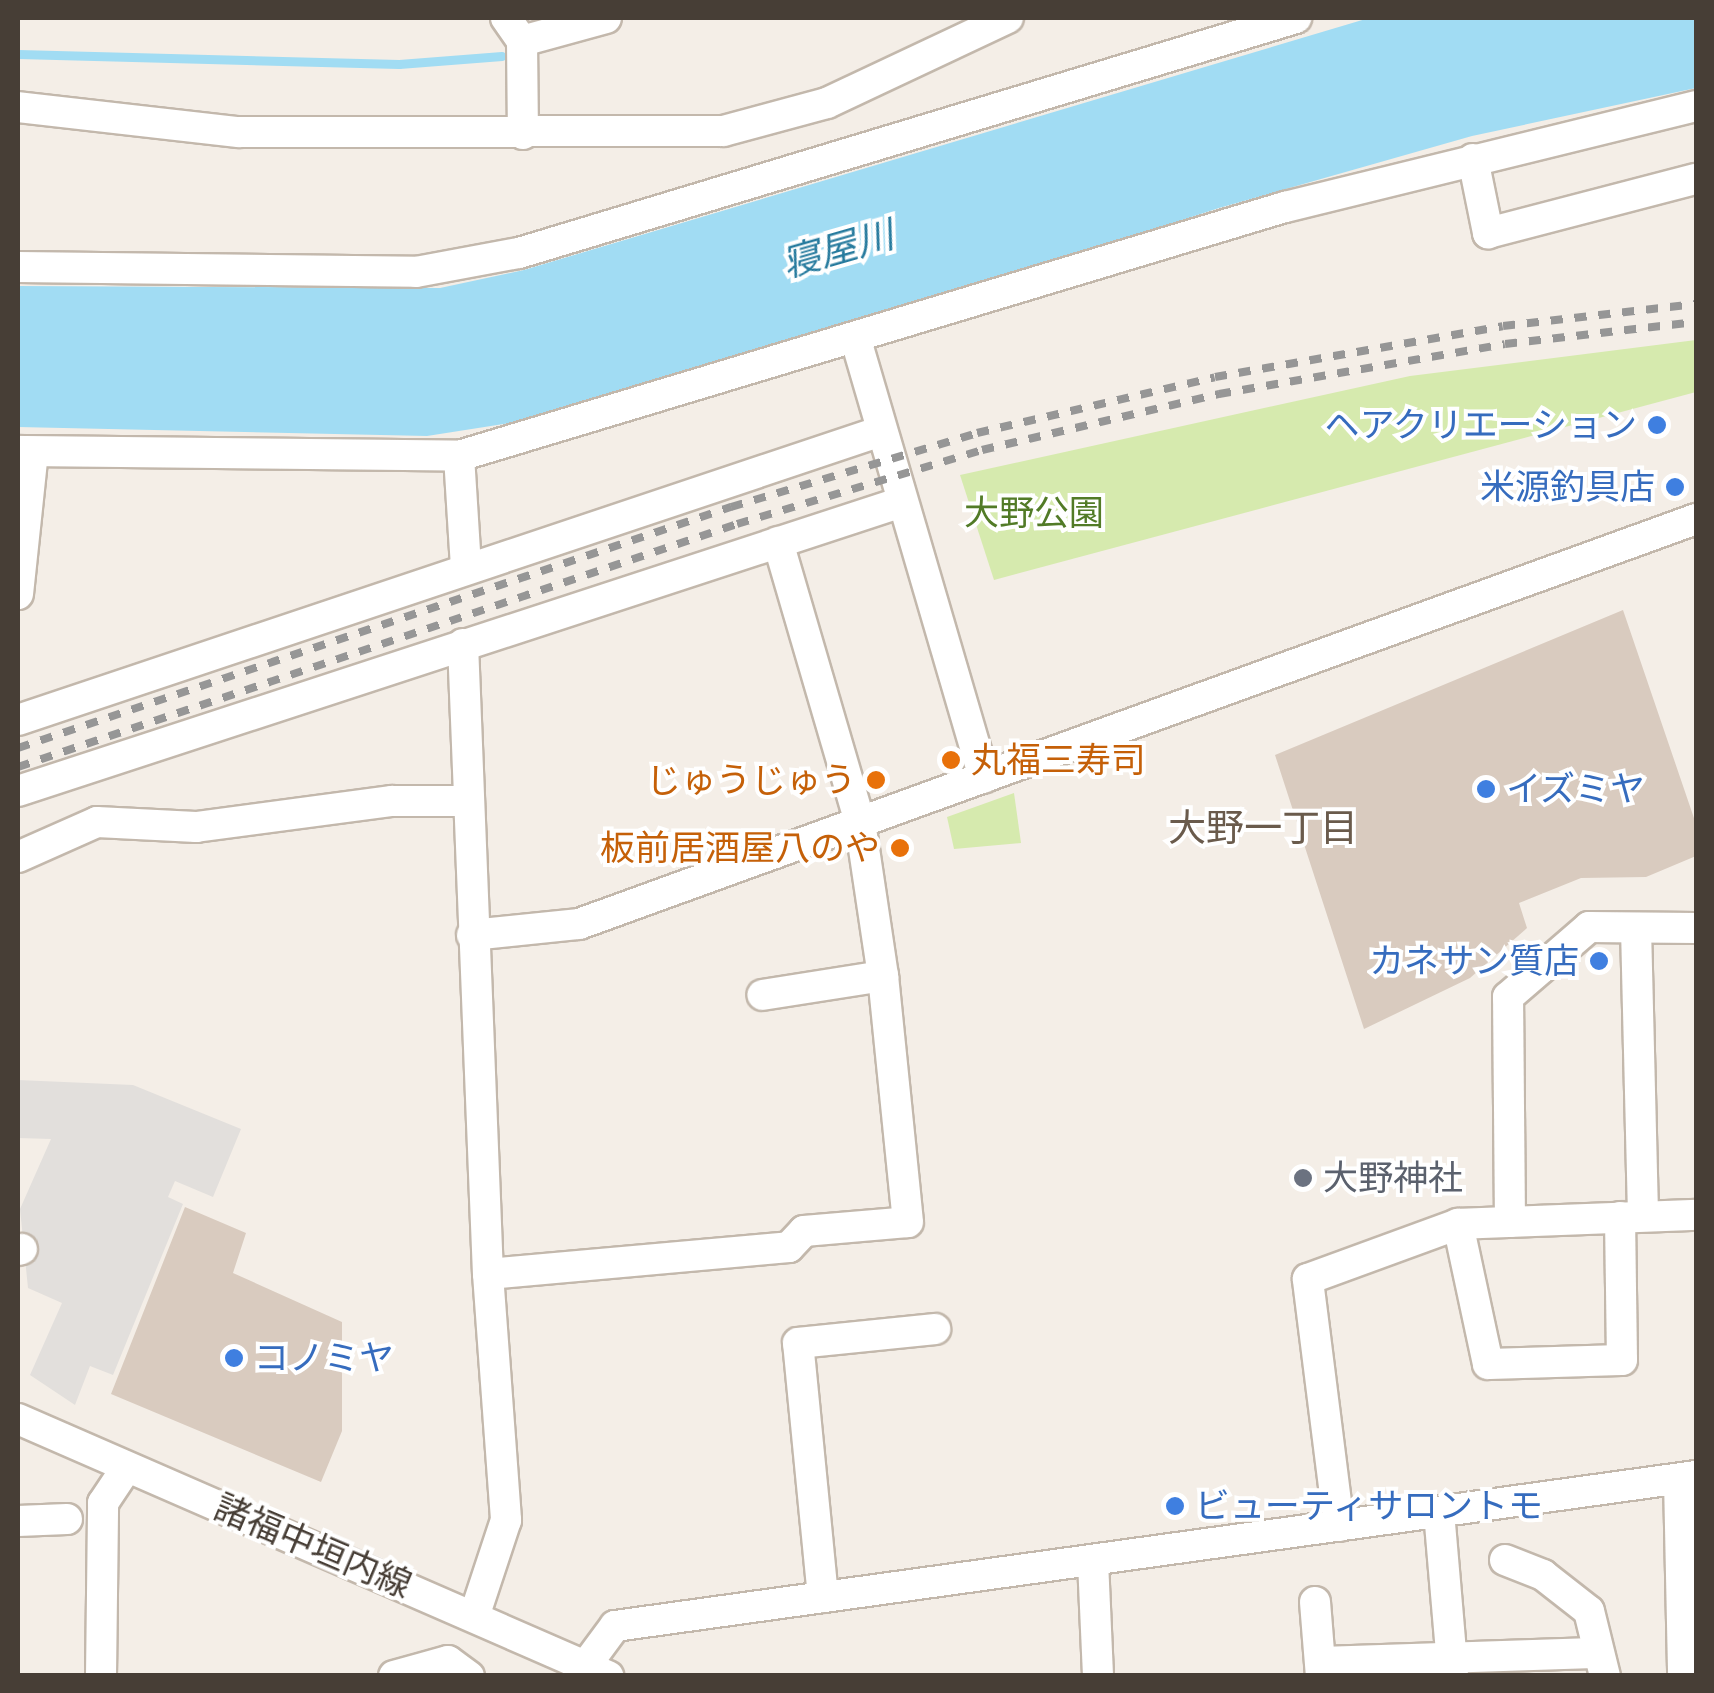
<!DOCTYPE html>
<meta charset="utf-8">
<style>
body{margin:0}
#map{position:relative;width:1714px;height:1693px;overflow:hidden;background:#f4eee7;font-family:Helvetica,"Noto Sans JP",sans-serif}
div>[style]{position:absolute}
.green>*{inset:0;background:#d6eaae}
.parking>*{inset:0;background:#e2dfdc}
.water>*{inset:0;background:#a1dcf3}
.stream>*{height:9px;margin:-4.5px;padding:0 4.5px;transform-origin:4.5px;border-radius:4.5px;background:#a1dcf3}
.building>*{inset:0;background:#d9cbbf}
.roads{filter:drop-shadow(2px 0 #c3b8ac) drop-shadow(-2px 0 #c3b8ac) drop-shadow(0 2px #c3b8ac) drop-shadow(0 -2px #c3b8ac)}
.minor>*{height:30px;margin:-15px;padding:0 15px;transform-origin:15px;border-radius:15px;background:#fff}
.rail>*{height:8px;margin-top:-4px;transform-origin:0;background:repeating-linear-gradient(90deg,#969696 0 12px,transparent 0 24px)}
.dots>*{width:28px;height:28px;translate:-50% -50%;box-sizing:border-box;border:5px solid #fff;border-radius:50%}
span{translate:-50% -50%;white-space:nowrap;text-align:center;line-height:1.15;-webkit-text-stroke:8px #fff;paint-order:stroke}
.shop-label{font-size:35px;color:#366cbe}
.right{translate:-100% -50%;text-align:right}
.left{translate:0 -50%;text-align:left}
.park-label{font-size:35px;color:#527b27}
.food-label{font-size:35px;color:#c56008}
.worship-label{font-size:35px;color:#5b616d}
.street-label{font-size:35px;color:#473e36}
.water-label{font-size:38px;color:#277b9e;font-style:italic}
.neighbourhood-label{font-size:38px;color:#6a5b4c}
.frame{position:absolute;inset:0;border:20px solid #473e36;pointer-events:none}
</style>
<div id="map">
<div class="green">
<div style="clip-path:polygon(1696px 340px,1696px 392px,994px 580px,960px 475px,1410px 376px)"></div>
<div style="clip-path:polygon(1014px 793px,1021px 843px,954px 849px,947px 817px)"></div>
</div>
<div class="parking">
<div style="clip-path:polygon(18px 1080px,133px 1085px,241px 1129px,213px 1197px,175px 1181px,168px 1197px,183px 1204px,113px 1375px,90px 1366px,75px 1405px,30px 1375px,62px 1303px,28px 1288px,20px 1209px,51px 1139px,18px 1138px)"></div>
</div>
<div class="water">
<div style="clip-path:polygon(1369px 18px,1696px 18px,1696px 88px,1472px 136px,1219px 208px,884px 317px,522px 421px,427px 436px,18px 427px,18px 286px,440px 288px,524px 270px)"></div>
</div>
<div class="stream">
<div style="left:18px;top:54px;width:381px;rotate:1.5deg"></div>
<div style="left:399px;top:64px;width:103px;rotate:-4.4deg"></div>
</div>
<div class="building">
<div style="clip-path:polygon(1623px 610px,1696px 824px,1696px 856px,1646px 877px,1581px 878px,1519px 903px,1527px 928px,1470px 978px,1364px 1029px,1275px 755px)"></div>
<div style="clip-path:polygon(185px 1207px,246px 1233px,233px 1273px,342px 1322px,342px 1431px,321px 1482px,111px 1394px)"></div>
</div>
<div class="roads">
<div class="minor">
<div style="left:506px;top:18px;width:28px;rotate:55deg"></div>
<div style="left:522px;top:41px;width:93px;rotate:89.4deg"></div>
<div style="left:522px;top:41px;width:87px;rotate:-15.3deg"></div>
<div style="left:18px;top:107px;width:222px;rotate:6.5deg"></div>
<div style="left:239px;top:132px;width:484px;rotate:-0.1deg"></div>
<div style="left:723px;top:131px;width:108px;rotate:-15.1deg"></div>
<div style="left:827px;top:103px;width:200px;rotate:-25.2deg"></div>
<div style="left:1473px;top:159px;width:76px;rotate:78.5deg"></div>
<div style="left:1488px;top:233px;width:215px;rotate:-14.6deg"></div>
<div style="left:18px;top:267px;width:398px;rotate:0.7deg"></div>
<div style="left:416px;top:272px;width:105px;rotate:-10.5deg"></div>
<div style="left:519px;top:253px;width:812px;rotate:-16.83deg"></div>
<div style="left:856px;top:340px;width:456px;rotate:73.7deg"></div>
<div style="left:18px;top:451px;width:441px;rotate:0.6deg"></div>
<div style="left:459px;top:456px;width:863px;rotate:-16.78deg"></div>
<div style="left:1285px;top:207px;width:423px;rotate:-13.8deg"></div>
<div style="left:459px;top:456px;width:110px;rotate:86.4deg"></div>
<div style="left:778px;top:542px;width:292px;rotate:73.7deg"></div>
<div style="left:860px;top:822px;width:156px;rotate:81.5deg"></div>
<div style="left:18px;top:594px;width:143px;rotate:-84deg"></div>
<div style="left:463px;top:644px;width:630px;rotate:87.73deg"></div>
<div style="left:488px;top:1274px;width:247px;rotate:85.8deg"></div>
<div style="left:506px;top:1520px;width:99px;rotate:108.3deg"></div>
<div style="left:18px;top:720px;width:910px;rotate:-18.51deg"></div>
<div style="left:18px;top:791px;width:930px;rotate:-18.1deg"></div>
<div style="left:18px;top:857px;width:86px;rotate:-23.9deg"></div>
<div style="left:97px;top:822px;width:99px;rotate:2.9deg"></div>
<div style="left:196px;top:827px;width:198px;rotate:-7.6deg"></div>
<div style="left:392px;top:801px;width:75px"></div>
<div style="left:1636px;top:928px;width:288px;rotate:88.6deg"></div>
<div style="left:472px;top:935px;width:108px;rotate:-5.9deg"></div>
<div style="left:579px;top:924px;width:1188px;rotate:-19.93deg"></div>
<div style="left:1510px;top:1222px;width:225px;rotate:-90.5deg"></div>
<div style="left:1508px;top:997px;width:107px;rotate:-40.8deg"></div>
<div style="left:1589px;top:927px;width:107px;rotate:0.5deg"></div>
<div style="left:1458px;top:1224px;width:143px;rotate:77.9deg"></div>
<div style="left:1488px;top:1364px;width:134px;rotate:-1.7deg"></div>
<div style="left:1622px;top:1360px;width:143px;rotate:-90.8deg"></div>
<div style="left:18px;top:1250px;width:4px;rotate:-14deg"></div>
<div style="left:488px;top:1274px;width:302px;rotate:-5.1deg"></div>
<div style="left:789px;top:1247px;width:22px;rotate:-47deg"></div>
<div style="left:804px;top:1231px;width:104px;rotate:-4.9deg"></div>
<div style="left:908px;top:1222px;width:247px;rotate:-95.8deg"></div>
<div style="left:883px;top:976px;width:122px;rotate:171.1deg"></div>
<div style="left:18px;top:1419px;width:644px;rotate:23.54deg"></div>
<div style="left:1679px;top:1479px;width:197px;rotate:88.8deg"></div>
<div style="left:1439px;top:1512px;width:165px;rotate:85.1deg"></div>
<div style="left:18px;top:1521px;width:49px;rotate:-2.3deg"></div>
<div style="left:1339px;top:1526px;width:249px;rotate:-97.2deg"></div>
<div style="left:1308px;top:1279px;width:160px;rotate:-20.1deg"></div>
<div style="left:1458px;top:1224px;width:238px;rotate:-2.2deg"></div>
<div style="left:1505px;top:1560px;width:41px;rotate:21.5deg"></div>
<div style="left:1543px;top:1575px;width:58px;rotate:38deg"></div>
<div style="left:1589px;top:1611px;width:67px;rotate:76.2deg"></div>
<div style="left:1093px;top:1561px;width:115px;rotate:87.5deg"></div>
<div style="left:823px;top:1597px;width:255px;rotate:-95.6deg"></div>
<div style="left:798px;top:1343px;width:138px;rotate:-5.8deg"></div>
<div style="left:1315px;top:1602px;width:74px;rotate:85.4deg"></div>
<div style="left:1321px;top:1662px;width:273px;rotate:-1.9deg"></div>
<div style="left:101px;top:1676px;width:173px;rotate:-89.3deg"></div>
<div style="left:103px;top:1503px;width:43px;rotate:-56.3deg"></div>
<div style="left:394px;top:1676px;width:56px;rotate:-15.5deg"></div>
<div style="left:448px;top:1661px;width:26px;rotate:36deg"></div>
<div style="left:578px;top:1676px;width:62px;rotate:-53.5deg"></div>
<div style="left:615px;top:1626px;width:1091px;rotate:-7.9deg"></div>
</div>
</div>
<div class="rail">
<div style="left:18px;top:748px;width:753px;rotate:-18.68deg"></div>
<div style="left:731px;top:507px;width:257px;rotate:-16.7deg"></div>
<div style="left:977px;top:433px;width:244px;rotate:-13.2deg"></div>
<div style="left:1215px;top:377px;width:292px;rotate:-10deg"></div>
<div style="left:1503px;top:326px;width:194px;rotate:-6.5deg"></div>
<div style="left:18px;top:767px;width:759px;rotate:-18.67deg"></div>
<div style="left:737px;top:524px;width:256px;rotate:-16.8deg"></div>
<div style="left:982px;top:450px;width:244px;rotate:-13.3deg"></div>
<div style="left:1219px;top:394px;width:290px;rotate:-9.9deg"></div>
<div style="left:1505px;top:344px;width:192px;rotate:-6.6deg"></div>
</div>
<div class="dots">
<div style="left:1657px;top:425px;background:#3f7fe0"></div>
<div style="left:1675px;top:487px;background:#3f7fe0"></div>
<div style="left:951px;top:760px;background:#e8710a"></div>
<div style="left:876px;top:780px;background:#e8710a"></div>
<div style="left:1486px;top:789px;background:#3f7fe0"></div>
<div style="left:900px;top:848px;background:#e8710a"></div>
<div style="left:1599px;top:961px;background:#3f7fe0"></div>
<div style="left:1303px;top:1178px;background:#6b7280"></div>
<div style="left:234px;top:1358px;background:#3f7fe0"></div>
<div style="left:1175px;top:1506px;background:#3f7fe0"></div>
</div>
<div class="shop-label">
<span class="right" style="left:1637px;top:425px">ヘアクリエーション</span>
<span class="right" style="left:1655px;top:487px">米源釣具店</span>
<span class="left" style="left:1506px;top:789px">イズミヤ</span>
<span class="right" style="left:1579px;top:961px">カネサン質店</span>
<span class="left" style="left:254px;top:1358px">コノミヤ</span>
<span class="left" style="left:1195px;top:1506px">ビューティサロントモ</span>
</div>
<div class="park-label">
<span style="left:1034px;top:513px">大野公園</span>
</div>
<div class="food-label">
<span class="left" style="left:971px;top:760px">丸福三寿司</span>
<span class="right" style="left:856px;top:780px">じゅうじゅう</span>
<span class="right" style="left:880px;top:848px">板前居酒屋八のや</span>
</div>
<div class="worship-label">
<span class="left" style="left:1323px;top:1178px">大野神社</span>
</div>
<div class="street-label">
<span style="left:313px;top:1546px;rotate:23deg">諸福中垣内線</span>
</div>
<div class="water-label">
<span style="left:838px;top:250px;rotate:-16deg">寝屋川</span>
</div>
<div class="neighbourhood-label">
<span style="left:1263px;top:829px">大野一丁目</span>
</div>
<div class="frame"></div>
</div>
